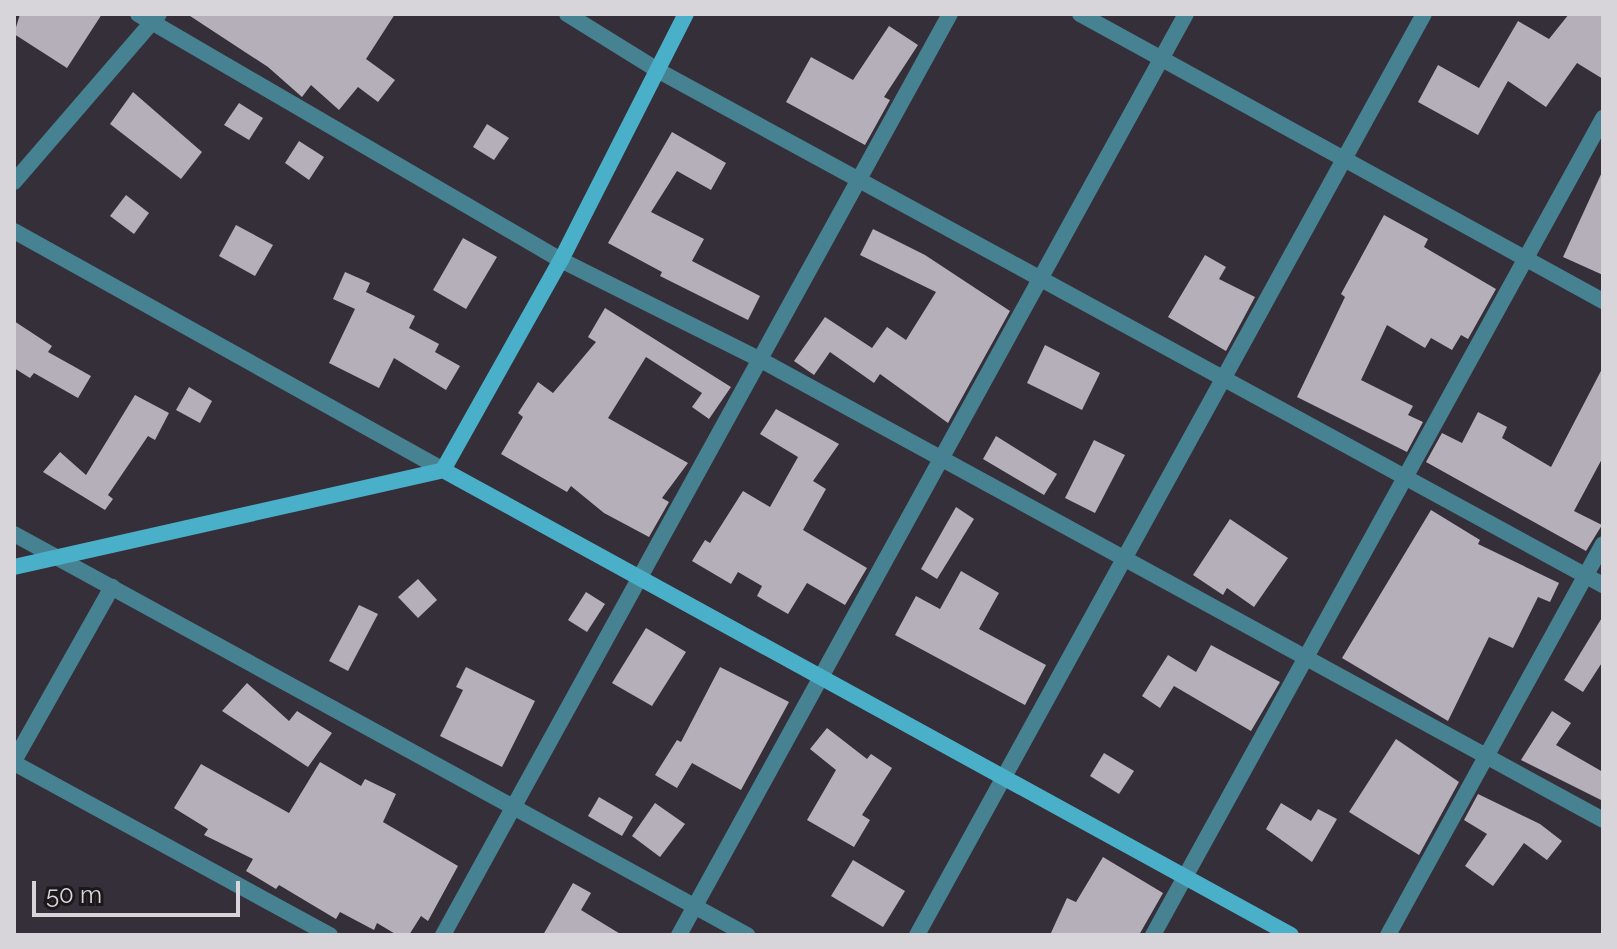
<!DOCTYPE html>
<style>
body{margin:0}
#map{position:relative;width:1617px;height:949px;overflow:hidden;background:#342f38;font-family:Raleway,sans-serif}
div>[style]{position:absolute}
.building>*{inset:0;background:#b5afb9}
.minor>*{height:16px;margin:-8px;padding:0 8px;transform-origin:8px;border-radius:8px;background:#478292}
.secondary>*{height:16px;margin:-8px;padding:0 8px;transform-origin:8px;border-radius:8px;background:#4ab0c9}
span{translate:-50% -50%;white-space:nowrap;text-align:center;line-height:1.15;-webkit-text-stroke:8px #1b181c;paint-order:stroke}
.frame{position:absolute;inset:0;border:16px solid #d8d5da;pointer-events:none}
.scale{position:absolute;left:32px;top:881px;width:208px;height:36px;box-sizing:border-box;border:4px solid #d8d5da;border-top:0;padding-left:10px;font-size:24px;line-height:28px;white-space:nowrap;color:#d8d5da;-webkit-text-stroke:6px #1b181c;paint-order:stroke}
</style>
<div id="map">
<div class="building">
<div style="clip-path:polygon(20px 14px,102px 14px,67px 68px,14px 34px)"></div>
<div style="clip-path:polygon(187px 14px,395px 14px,366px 59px,395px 80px,378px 102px,358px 87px,339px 110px,311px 85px,302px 97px,268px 67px)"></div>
<div style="clip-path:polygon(1569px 14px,1603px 14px,1603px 79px,1577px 63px,1546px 107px,1508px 81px,1478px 135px,1418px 102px,1438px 65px,1479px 88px,1518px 21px,1549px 39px)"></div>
<div style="clip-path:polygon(889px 26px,918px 45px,884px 97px,890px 100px,865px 145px,786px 102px,811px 57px,853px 80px)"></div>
<div style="clip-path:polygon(133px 92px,202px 152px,181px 179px,110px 124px)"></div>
<div style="clip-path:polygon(239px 103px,263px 118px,249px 140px,224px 125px)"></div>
<div style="clip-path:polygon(487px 124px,509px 138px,494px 160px,473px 147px)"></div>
<div style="clip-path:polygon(672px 132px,726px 163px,711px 190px,677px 171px,651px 212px,704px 239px,692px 261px,760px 296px,748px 320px,660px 276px,662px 272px,608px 243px)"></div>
<div style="clip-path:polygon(299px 141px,324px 157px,309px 180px,285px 163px)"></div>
<div style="clip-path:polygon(1603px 170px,1603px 275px,1563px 257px)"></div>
<div style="clip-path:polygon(126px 195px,149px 213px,134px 234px,110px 216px)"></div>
<div style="clip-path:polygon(1384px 215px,1428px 239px,1424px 247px,1496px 289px,1468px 339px,1461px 335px,1452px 350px,1431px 338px,1425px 348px,1387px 325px,1361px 380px,1413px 406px,1408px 415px,1423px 422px,1407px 452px,1297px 397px,1345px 297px,1341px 294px)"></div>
<div style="clip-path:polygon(236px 225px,273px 245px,255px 276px,219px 256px)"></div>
<div style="clip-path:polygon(873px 229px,925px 255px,1010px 311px,948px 423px,880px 374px,874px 383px,830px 352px,814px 375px,794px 361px,825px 317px,872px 348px,887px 327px,906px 340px,936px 292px,860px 255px)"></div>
<div style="clip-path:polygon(463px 238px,497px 257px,466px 309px,433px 290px)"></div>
<div style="clip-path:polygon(1205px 255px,1226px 267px,1219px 279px,1255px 297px,1226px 351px,1168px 317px)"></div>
<div style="clip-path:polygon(345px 272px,370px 283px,366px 292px,415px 316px,409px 328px,439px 344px,435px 352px,460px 366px,446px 390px,394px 358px,379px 388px,329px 363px,355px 309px,333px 299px)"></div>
<div style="clip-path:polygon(605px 308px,731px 387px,709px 419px,692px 407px,702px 393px,646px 357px,608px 418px,688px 463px,662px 498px,669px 502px,649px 537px,604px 513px,571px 486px,567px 492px,501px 454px,523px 417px,518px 413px,538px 382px,553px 393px,596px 342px,588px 337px)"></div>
<div style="clip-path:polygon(14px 321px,52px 346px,48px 352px,91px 376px,78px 398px,34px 373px,30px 378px,14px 368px)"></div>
<div style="clip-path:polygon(1045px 345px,1100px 373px,1082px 410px,1027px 383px)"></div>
<div style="clip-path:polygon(1603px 367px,1603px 457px,1574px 511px,1602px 525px,1586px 551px,1426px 462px,1442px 433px,1462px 443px,1478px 412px,1507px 427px,1502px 438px,1551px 467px)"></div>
<div style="clip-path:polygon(189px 387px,212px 401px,200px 423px,176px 410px)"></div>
<div style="clip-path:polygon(135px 395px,169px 413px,155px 440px,148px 436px,108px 495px,113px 499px,105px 510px,43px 472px,60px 452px,86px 475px)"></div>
<div style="clip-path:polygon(776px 409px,839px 444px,813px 481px,826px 489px,803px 530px,867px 568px,845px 605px,807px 583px,788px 614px,757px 596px,762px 586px,738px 572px,731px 584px,692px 561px,705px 540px,710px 543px,743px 491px,770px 507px,798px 457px,760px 434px)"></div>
<div style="clip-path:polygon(996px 436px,1057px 474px,1044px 495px,983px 459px)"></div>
<div style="clip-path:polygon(1094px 440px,1125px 455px,1095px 513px,1065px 498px)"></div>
<div style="clip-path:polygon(956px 507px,974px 519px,937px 579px,921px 569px)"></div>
<div style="clip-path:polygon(1431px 510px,1480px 540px,1478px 544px,1559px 583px,1550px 602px,1538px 597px,1513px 648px,1489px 637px,1448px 721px,1342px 658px)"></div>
<div style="clip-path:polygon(1230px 519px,1288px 558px,1254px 607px,1227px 588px,1223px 595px,1193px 575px)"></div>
<div style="clip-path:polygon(961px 571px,999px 593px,979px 629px,1046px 665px,1025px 705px,895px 635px,916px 596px,940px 609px)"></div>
<div style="clip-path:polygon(418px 579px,437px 600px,418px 618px,398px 597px)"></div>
<div style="clip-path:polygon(586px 592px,605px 604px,587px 632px,568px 620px)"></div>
<div style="clip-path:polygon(359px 605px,378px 614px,348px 671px,329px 661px)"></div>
<div style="clip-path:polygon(1603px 616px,1603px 661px,1583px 692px,1564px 680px)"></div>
<div style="clip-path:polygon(646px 628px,686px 652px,652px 706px,612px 683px)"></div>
<div style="clip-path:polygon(1211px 645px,1280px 682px,1251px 731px,1174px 686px,1160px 708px,1142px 696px,1168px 655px,1196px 672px)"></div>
<div style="clip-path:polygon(466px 667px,535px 701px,502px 767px,440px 736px,463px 690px,456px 687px)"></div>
<div style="clip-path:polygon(720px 667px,789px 702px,741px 790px,692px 763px,677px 788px,655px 775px,677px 740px,681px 742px)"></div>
<div style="clip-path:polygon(247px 683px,289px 721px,297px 711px,332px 733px,308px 767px,222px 711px)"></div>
<div style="clip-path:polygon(1552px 711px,1571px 723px,1556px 745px,1603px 772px,1603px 801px,1521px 760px)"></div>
<div style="clip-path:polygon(827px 728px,867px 759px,871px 754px,892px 768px,862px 815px,870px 820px,854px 847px,807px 820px,836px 770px,810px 749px)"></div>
<div style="clip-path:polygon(1396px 739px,1459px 782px,1419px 855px,1349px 812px)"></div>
<div style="clip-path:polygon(1104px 753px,1134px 771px,1119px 794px,1090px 776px)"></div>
<div style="clip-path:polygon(320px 762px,361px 786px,365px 779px,396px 794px,383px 822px,458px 866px,428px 921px,421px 916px,409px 935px,397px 935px,377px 923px,374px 930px,340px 912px,336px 919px,279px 885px,276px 889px,246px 871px,253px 859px,204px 835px,208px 829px,174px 808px,201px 764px,289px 813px)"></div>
<div style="clip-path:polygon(1478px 794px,1540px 824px,1562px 841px,1547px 860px,1524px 843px,1493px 886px,1465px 866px,1487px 834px,1464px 820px)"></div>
<div style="clip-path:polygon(599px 797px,633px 817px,622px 836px,588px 816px)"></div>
<div style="clip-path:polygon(655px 803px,685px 824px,660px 857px,632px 836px)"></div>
<div style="clip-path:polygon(1281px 803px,1311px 821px,1318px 809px,1337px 819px,1312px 862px,1266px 829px)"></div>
<div style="clip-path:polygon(1103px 857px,1163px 893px,1139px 935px,1050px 935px,1067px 898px,1076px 902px)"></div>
<div style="clip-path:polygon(853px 860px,905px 891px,883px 927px,831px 896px)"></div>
<div style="clip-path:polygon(573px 883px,591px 893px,581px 910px,622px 935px,543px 935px)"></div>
</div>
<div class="minor">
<div style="left:138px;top:14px;width:489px;rotate:30.2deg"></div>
<div style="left:561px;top:260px;width:221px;rotate:26.6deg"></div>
<div style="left:759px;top:359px;width:962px;rotate:28.64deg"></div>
<div style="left:567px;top:14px;width:108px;rotate:31.8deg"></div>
<div style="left:659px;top:71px;width:1075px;rotate:28.57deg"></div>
<div style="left:1080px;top:14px;width:597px;rotate:28.76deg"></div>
<div style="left:14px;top:182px;width:222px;rotate:-49.2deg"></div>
<div style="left:14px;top:231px;width:491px;rotate:29.1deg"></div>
<div style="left:14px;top:534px;width:836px;rotate:28.68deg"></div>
<div style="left:14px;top:761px;width:200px;rotate:-60.6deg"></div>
<div style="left:14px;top:763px;width:360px;rotate:28.6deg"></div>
<div style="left:443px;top:935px;width:1051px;rotate:-61.17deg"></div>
<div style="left:679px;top:935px;width:1051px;rotate:-61.17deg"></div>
<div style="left:917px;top:935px;width:1051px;rotate:-61.17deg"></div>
<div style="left:1153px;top:935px;width:933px;rotate:-61.15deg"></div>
<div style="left:1388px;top:935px;width:446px;rotate:-61.2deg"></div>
</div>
<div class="secondary">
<div style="left:443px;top:470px;width:241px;rotate:-60.7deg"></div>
<div style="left:561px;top:260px;width:276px;rotate:-63.1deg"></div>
<div style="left:14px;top:567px;width:440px;rotate:-12.7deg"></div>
<div style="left:443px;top:470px;width:967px;rotate:28.74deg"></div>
</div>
<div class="frame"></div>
<div class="scale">50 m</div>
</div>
